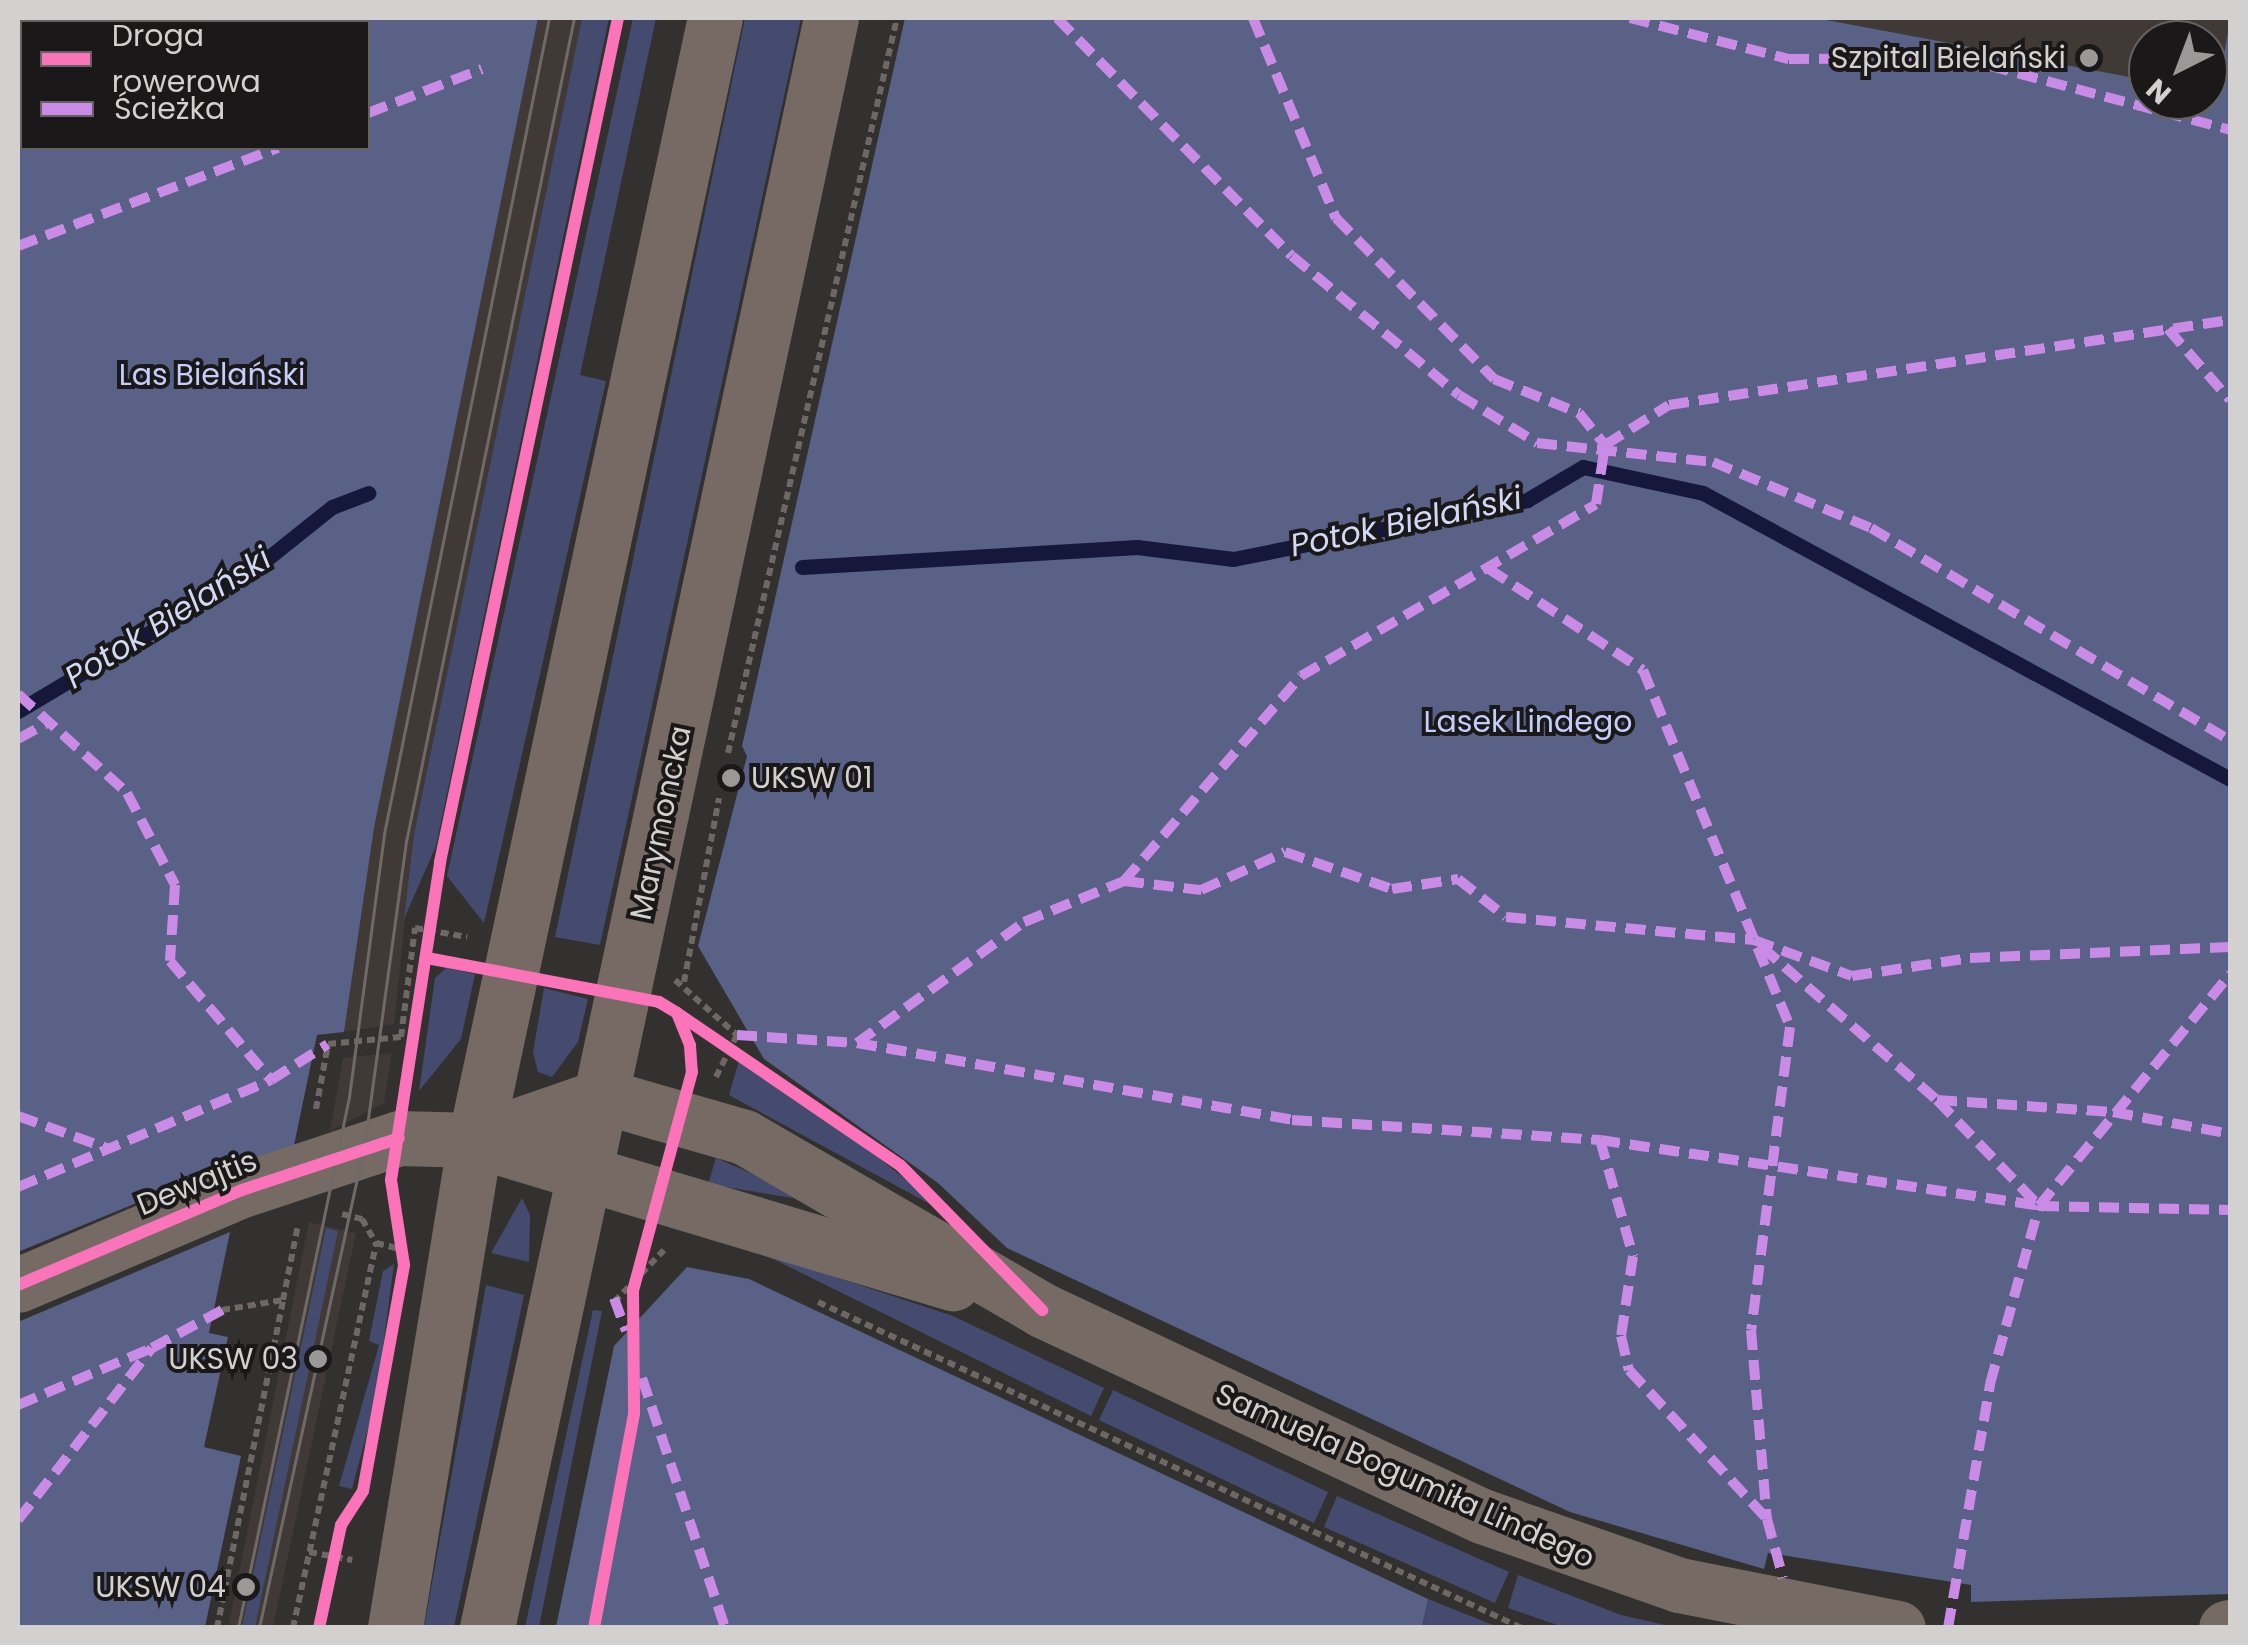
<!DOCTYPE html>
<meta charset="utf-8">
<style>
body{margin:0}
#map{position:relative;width:2248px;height:1645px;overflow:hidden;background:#323130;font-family:Poppins,sans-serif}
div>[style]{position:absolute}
.built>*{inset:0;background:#413936}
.green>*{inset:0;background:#444b6e}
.forest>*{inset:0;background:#596187}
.stream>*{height:15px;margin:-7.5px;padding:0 7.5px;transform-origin:7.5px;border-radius:7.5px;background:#16183b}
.path>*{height:6px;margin-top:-3px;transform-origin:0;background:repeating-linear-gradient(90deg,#6e6764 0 8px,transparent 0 13px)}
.minor>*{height:55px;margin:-27.5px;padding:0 27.5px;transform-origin:27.5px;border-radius:27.5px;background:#766a65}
.major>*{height:55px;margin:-27.5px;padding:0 27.5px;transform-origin:27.5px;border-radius:27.5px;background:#776a65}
.tram>*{height:2.5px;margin:-1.25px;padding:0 1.25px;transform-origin:1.25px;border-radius:1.25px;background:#6f6a67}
.quiet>*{height:10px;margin-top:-5px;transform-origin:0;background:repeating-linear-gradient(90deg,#ca8be6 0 20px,transparent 0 30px)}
.cycleway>*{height:12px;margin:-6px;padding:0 6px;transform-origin:6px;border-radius:6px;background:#fb73b8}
.dots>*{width:28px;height:28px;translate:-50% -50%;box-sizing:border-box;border:5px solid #1a1818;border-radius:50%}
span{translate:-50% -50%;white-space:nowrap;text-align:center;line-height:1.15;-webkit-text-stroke:8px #1a1818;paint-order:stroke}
.poi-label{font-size:30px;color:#d3d1d0}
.right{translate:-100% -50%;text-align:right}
.left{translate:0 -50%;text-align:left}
.park-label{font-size:30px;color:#c5cefa}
.street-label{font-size:30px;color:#d3d1d0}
.water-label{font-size:32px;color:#d2d9f6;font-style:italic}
.frame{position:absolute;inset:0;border:20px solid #d3d1d0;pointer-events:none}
.legend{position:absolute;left:20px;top:20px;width:350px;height:130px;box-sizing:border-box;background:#1a1818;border:2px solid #646262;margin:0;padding:12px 18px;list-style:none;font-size:30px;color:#d3d1d0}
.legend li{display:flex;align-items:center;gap:20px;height:50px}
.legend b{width:50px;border:2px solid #646262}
.north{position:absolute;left:2128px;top:20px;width:100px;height:100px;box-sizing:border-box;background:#1a1818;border:2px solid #646262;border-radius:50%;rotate:222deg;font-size:28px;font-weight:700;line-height:40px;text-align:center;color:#d3d1d0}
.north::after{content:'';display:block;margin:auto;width:35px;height:45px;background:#9b9998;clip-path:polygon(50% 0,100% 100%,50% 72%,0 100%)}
</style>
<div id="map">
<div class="built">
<div style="clip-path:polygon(538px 18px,582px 18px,414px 834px,394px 1024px,344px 1032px,374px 828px)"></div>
<div style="clip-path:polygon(1816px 18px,2230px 18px,2230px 102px,2208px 97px,2208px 40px,2148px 40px,2148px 82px)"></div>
<div style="clip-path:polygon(392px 1053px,384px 1103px,330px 1131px,343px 1058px)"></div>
<div style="clip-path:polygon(309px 1222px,356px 1233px,273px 1627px,228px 1628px)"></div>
</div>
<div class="green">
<div style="clip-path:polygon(582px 18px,609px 18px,436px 846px,404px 919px,414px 834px)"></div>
<div style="clip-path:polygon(633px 18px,656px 18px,580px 375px,606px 381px,484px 923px,447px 876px)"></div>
<div style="clip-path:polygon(745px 18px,801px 18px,600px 945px,555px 937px)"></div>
<div style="clip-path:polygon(446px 968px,475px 974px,461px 1039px,419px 1091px,435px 978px)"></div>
<div style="clip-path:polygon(544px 988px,588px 999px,578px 1042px,552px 1077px,538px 1072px,533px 1052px)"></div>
<div style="clip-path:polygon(739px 1061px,861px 1144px,952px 1216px,729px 1095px)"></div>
<div style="clip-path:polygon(716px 1158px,787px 1189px,793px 1198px,708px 1184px)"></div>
<div style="clip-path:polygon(522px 1198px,530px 1215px,529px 1262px,491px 1253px)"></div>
<div style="clip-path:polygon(326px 1228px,338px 1231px,255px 1627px,242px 1627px)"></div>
<div style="clip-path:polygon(757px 1251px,953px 1316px,1104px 1388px,1091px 1416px)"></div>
<div style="clip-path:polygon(394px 1264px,376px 1399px,352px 1489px,339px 1486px,379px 1345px,369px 1341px,383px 1271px)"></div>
<div style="clip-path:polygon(486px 1285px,524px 1295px,454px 1627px,424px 1627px)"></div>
<div style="clip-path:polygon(593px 1310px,602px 1311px,539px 1627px,525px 1627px)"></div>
<div style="clip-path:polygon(1113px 1390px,1328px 1492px,1314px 1523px,1099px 1420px)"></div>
<div style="clip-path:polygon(1337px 1496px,1509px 1572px,1495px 1603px,1324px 1527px)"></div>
<div style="clip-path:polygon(1518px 1575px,1621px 1615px,1674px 1627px,1563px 1627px,1508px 1608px)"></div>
<div style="clip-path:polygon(1428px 1599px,1498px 1627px,1422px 1628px)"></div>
</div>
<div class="forest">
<div style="clip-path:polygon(evenodd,18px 18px,538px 18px,374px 828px,344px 1032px,317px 1035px,293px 1150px,204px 1175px,18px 1252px,18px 18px,22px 22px,368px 22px,368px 148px,22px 148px,22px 22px)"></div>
<div style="clip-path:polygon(905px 18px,1816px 18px,2124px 76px,2148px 82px,2148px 100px,2216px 99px,2230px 21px,2230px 1594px,1971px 1602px,1971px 1585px,1768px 1553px,1764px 1569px,1570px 1512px,1007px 1248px,938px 1183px,764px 1059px,698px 946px,747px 756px,742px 746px)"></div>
<div style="clip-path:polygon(230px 1232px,209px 1333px,228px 1337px,204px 1447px,241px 1456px,205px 1627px,18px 1627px,18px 1322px)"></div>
<div style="clip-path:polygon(687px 1267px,749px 1279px,1428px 1599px,1422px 1627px,556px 1627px,614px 1346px)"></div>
</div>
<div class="stream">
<div style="left:802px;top:567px;width:336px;rotate:-3.4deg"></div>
<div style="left:1137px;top:547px;width:97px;rotate:7.1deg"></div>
<div style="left:1233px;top:559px;width:300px;rotate:-11.3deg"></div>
<div style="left:1527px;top:500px;width:65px;rotate:-30.5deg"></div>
<div style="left:1583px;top:467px;width:123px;rotate:12.2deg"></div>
<div style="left:1703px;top:493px;width:600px;rotate:28.49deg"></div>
<div style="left:18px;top:711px;width:268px;rotate:-30.8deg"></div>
<div style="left:248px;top:574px;width:107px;rotate:-38.6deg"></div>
<div style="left:332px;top:507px;width:39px;rotate:-21deg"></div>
</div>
<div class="path">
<div style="left:728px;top:753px;width:754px;rotate:-77.05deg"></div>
<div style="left:675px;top:980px;width:83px;rotate:41.6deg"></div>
<div style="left:737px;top:1035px;width:47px;rotate:116.6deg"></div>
<div style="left:684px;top:982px;width:187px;rotate:-79.2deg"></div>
<div style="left:316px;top:1109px;width:66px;rotate:-79.5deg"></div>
<div style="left:328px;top:1044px;width:73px;rotate:-5.5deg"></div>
<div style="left:401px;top:1037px;width:110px;rotate:-82.7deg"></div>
<div style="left:415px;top:928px;width:53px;rotate:9.8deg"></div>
<div style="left:342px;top:1214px;width:21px;rotate:14deg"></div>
<div style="left:362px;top:1219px;width:28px;rotate:60deg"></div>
<div style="left:614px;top:1302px;width:72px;rotate:-46.1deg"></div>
<div style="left:818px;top:1302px;width:776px;rotate:24.85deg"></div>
<div style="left:222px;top:1310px;width:62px;rotate:-9.3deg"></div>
<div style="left:283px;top:1300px;width:76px;rotate:-78.7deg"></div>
<div style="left:309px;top:1552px;width:44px;rotate:10.5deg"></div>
<div style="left:217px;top:1628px;width:335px;rotate:-78.6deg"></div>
<div style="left:293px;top:1628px;width:394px;rotate:-77.8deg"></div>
<div style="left:376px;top:1243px;width:29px;rotate:14deg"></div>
</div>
<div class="minor">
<div style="left:475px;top:1140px;width:134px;rotate:-19.1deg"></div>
<div style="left:602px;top:1096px;width:148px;rotate:16.1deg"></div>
<div style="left:744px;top:1137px;width:345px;rotate:30.1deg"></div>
<div style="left:1042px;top:1310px;width:486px;rotate:25.1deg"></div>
<div style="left:1482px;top:1516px;width:209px;rotate:19.3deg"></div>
<div style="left:1679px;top:1585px;width:223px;rotate:11.1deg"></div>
<div style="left:18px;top:1285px;width:243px;rotate:-23deg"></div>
<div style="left:242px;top:1190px;width:165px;rotate:-18.3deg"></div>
<div style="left:399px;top:1138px;width:76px;rotate:1.5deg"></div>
<div style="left:475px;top:1140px;width:499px;rotate:16.7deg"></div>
<div style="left:2226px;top:1628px;width:4px;rotate:-14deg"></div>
</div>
<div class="major">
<div style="left:395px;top:1628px;width:495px;rotate:-80.7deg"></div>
<div style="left:475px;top:1140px;width:1147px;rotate:-77.93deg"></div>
<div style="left:487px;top:1628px;width:1646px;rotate:-77.94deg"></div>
</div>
<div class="tram">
<div style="left:238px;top:1628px;width:542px;rotate:-78.19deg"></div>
<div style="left:349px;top:1097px;width:265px;rotate:-82.4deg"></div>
<div style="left:384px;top:834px;width:833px;rotate:-78.57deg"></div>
<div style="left:259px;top:1628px;width:491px;rotate:-77.7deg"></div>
<div style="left:364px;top:1148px;width:309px;rotate:-82.2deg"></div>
<div style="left:406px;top:842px;width:841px;rotate:-78.48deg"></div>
</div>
<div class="quiet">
<div style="left:1057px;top:18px;width:334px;rotate:45.4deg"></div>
<div style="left:1292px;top:256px;width:217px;rotate:39.8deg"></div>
<div style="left:1459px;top:395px;width:92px;rotate:31.6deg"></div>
<div style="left:1537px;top:443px;width:177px;rotate:6.2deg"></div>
<div style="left:1713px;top:462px;width:171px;rotate:22.7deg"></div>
<div style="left:1871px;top:528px;width:417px;rotate:30.6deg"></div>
<div style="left:1253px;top:18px;width:217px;rotate:67.5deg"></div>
<div style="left:1336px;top:218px;width:226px;rotate:45.5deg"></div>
<div style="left:1494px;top:379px;width:92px;rotate:21.8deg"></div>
<div style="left:1579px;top:413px;width:41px;rotate:50.9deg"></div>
<div style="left:1630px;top:18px;width:164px;rotate:14.5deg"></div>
<div style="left:1789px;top:59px;width:171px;rotate:-0.3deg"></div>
<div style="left:1960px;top:58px;width:279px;rotate:14.9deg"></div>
<div style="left:368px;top:113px;width:122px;rotate:-21.1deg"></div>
<div style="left:18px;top:246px;width:278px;rotate:-20.7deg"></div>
<div style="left:2168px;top:329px;width:94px;rotate:48.9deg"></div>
<div style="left:1489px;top:569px;width:184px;rotate:33.3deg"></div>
<div style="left:1643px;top:670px;width:386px;rotate:67.6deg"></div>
<div style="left:1790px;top:1027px;width:305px;rotate:97.3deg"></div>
<div style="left:1751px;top:1330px;width:190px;rotate:85.2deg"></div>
<div style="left:18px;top:694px;width:147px;rotate:42.2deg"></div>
<div style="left:127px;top:793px;width:104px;rotate:62.4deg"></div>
<div style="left:175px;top:885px;width:76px;rotate:93.8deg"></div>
<div style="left:170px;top:961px;width:156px;rotate:49.7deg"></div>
<div style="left:18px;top:739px;width:37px;rotate:-29deg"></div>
<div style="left:1124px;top:881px;width:78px;rotate:6.7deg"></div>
<div style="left:1201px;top:890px;width:92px;rotate:-24.3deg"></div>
<div style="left:1285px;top:852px;width:113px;rotate:19.1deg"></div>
<div style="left:1392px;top:889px;width:67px;rotate:-8.6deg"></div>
<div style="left:1458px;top:879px;width:61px;rotate:38.4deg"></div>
<div style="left:1506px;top:917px;width:249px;rotate:5.3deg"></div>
<div style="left:1754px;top:940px;width:104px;rotate:20.2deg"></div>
<div style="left:1852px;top:976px;width:119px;rotate:-8.7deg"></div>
<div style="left:1970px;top:958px;width:260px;rotate:-2.4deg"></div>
<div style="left:1762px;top:947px;width:232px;rotate:41.2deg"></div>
<div style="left:1937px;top:1100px;width:147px;rotate:46.1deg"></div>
<div style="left:737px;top:1035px;width:120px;rotate:3.8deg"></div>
<div style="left:857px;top:1043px;width:442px;rotate:10deg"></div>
<div style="left:1292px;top:1120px;width:309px;rotate:3.7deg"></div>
<div style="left:1600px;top:1140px;width:444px;rotate:8.5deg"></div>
<div style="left:2039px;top:1206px;width:191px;rotate:1.2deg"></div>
<div style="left:857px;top:1043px;width:206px;rotate:-35.9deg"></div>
<div style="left:1024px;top:922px;width:108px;rotate:-22.3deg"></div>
<div style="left:1124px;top:881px;width:271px;rotate:-49.2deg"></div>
<div style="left:1301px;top:676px;width:341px;rotate:-30.2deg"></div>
<div style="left:1596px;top:504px;width:60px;rotate:-81.3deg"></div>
<div style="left:1605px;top:445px;width:75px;rotate:-32deg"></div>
<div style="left:1669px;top:405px;width:567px;rotate:-8.62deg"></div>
<div style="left:1937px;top:1100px;width:176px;rotate:3.9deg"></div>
<div style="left:2113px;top:1112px;width:119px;rotate:10.6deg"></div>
<div style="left:18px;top:1116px;width:97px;rotate:19.9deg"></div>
<div style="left:1600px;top:1140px;width:121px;rotate:74.1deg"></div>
<div style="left:1633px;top:1256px;width:81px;rotate:98.5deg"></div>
<div style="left:1621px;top:1336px;width:35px;rotate:77deg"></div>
<div style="left:1629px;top:1370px;width:203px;rotate:47.2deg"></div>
<div style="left:1767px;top:1519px;width:61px;rotate:74.8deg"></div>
<div style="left:18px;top:1187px;width:275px;rotate:-22.9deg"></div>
<div style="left:271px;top:1080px;width:67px;rotate:-32.3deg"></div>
<div style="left:614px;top:1298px;width:35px;rotate:70deg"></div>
<div style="left:642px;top:1378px;width:263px;rotate:71.6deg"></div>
<div style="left:18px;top:1405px;width:140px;rotate:-23.1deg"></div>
<div style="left:18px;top:1520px;width:218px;rotate:-52.1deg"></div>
<div style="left:152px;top:1348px;width:80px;rotate:-28.5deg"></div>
<div style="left:1948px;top:1628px;width:248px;rotate:-80.2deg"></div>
<div style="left:1990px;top:1384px;width:185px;rotate:-74.6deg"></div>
<div style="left:2039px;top:1206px;width:301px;rotate:-50.5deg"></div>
</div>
<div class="cycleway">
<div style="left:427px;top:958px;width:236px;rotate:10.7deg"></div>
<div style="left:659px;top:1002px;width:21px;rotate:31deg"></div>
<div style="left:677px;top:1013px;width:35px;rotate:68deg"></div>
<div style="left:690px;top:1046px;width:26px;rotate:86deg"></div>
<div style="left:692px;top:1072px;width:227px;rotate:105.1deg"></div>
<div style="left:633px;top:1291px;width:123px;rotate:89.5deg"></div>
<div style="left:634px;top:1414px;width:218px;rotate:100.6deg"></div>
<div style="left:677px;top:1013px;width:271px;rotate:34.3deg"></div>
<div style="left:901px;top:1166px;width:202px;rotate:45.6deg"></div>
<div style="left:18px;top:1285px;width:243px;rotate:-23deg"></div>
<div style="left:242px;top:1190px;width:165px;rotate:-18.3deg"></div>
<div style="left:319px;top:1628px;width:105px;rotate:-77.9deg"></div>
<div style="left:341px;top:1525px;width:40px;rotate:-57.1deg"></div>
<div style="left:363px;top:1491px;width:230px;rotate:-79.7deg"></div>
<div style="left:404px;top:1265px;width:86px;rotate:-98.7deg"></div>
<div style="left:391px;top:1180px;width:322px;rotate:-81.2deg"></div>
<div style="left:440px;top:862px;width:863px;rotate:-78.09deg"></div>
</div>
<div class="dots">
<div style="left:2089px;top:58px;background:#9b9998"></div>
<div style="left:731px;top:778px;background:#9b9998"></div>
<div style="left:318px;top:1359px;background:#9b9998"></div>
<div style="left:246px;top:1587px;background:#9b9998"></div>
</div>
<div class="poi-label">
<span class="right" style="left:2066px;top:58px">Szpital Bielański</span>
<span class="left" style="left:751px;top:778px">UKSW 01</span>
<span class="right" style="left:298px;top:1359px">UKSW 03</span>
<span class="right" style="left:226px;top:1587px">UKSW 04</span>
</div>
<div class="park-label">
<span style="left:212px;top:375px">Las Bielański</span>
<span style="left:1528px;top:722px">Lasek Lindego</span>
</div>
<div class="street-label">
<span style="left:661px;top:823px;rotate:-78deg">Marymoncka</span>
<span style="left:197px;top:1183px;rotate:-22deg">Dewajtis</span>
<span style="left:1405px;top:1476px;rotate:24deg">Samuela Bogumiła Lindego</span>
</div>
<div class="water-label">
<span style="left:1406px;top:522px;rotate:-12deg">Potok Bielański</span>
<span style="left:168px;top:618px;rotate:-32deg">Potok Bielański</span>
</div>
<div class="frame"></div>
<ul class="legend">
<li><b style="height:12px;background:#fb73b8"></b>Droga rowerowa</li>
<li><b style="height:12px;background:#ca8be6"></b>Ścieżka</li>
</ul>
<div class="north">N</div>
</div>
